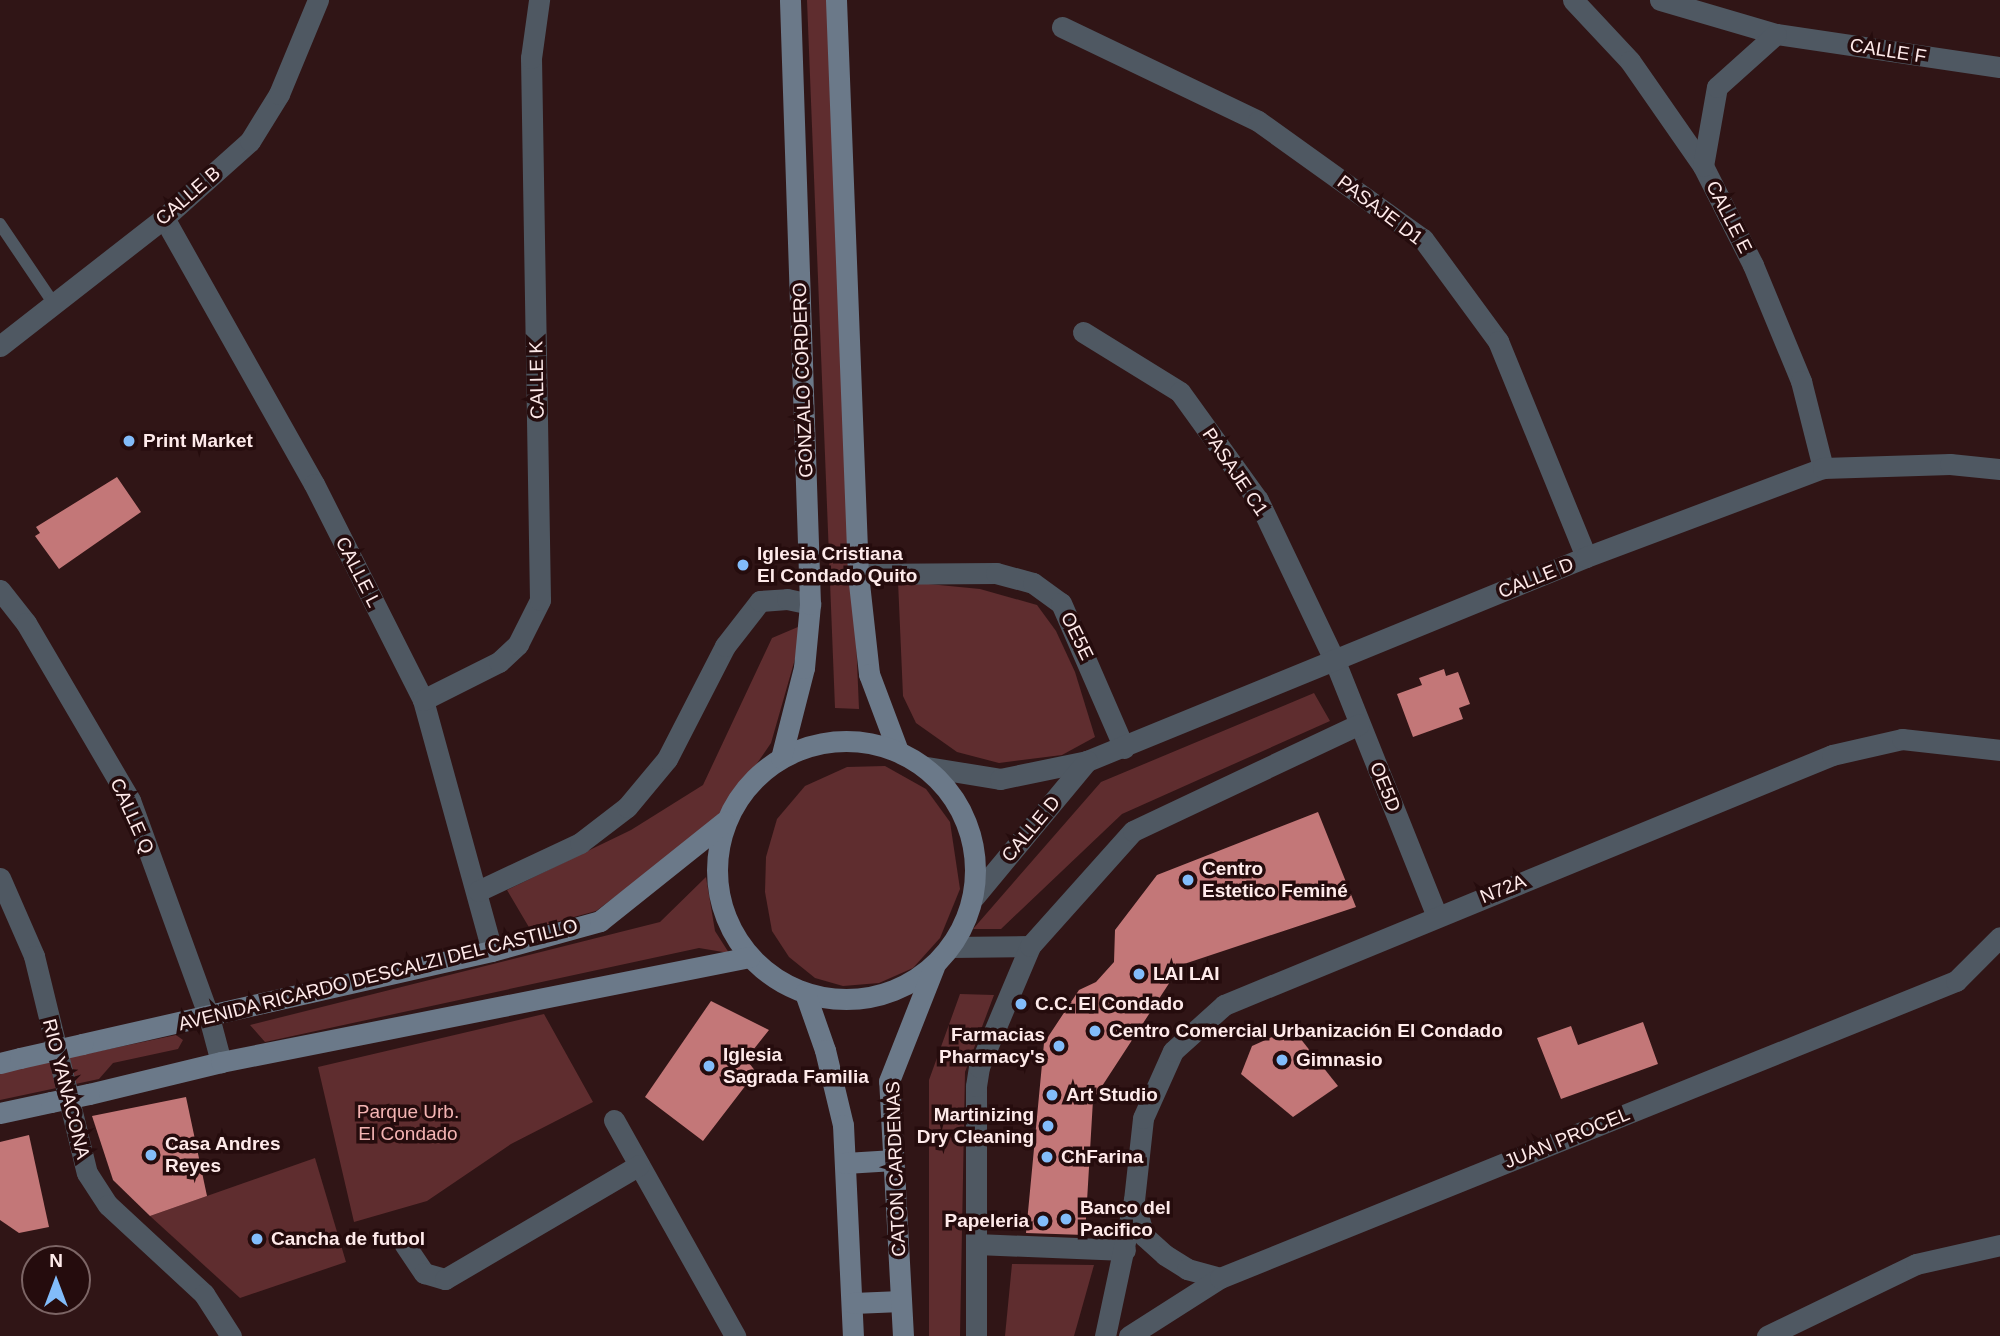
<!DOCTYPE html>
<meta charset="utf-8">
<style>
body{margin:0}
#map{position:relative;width:2000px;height:1336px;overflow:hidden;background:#301516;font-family:Arial,sans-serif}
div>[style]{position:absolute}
.green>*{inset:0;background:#5f2d2f}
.building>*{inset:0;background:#c37778}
.lane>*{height:12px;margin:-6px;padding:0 6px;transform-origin:6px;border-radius:6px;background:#4f5862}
.street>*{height:21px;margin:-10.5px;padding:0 10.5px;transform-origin:10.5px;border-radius:10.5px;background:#4f5862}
.secondary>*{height:21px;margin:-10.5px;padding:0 10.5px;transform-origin:10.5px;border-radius:10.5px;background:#6b7989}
.secondary>.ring{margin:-10.5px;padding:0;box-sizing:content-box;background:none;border:21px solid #6b7989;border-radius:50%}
.secondary-bridge>*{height:21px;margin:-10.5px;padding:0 10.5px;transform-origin:10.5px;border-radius:10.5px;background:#6b7989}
.dots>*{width:19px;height:19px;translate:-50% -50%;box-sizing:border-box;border:4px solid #250c0d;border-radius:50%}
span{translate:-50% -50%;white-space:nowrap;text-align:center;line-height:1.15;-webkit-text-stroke:7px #250c0d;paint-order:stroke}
.street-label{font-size:19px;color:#feeaea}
.poi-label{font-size:19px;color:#feeaea;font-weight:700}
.left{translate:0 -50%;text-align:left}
.right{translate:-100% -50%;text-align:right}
.park-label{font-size:19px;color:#f4b4b3}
.north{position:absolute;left:21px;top:1245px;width:70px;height:70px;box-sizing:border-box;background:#250c0d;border:2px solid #7c6565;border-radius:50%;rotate:0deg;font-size:19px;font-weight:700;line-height:28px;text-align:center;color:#feeaea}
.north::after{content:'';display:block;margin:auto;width:24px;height:32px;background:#82bcfa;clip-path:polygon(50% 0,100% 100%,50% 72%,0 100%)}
</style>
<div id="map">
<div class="green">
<div style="clip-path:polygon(807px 0,829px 0,859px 709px,835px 708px)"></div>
<div style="clip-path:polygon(898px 581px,980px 589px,1037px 605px,1056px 631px,1075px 672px,1095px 737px,1062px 755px,999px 763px,957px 752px,916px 723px,903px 696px)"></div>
<div style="clip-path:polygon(805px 624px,771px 743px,719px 819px,596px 911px,530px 929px,507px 890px,631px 830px,703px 785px,772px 638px)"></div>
<div style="clip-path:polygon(1314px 693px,1330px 721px,1122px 814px,1001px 929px,973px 929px,1101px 782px)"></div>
<div style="clip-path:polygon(885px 766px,926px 789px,950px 822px,960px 889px,940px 938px,913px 968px,879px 983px,843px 986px,815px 978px,789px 957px,772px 931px,765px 892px,766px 857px,777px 819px,805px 786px,847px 767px)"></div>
<div style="clip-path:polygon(706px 877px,715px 931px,729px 953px,699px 948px,265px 1042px,250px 1025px,660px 922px)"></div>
<div style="clip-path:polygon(960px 994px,994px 995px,965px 1072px,960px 1336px,929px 1336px,929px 1080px)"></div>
<div style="clip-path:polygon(544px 1014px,593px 1102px,511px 1144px,427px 1201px,354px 1222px,318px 1067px)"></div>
<div style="clip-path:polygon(176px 1035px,183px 1040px,178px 1049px,113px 1063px,99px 1079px,0 1100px,0 1072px)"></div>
<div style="clip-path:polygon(315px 1158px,346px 1262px,240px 1298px,150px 1216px)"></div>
<div style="clip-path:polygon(1012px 1264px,1094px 1265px,1074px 1336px,1005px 1336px)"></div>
</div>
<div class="building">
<div style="clip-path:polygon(117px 477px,141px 512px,59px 569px,35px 536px,40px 533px,36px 527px)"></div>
<div style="clip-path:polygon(1444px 669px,1446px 676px,1458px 672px,1470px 704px,1459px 708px,1463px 719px,1413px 737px,1397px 694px,1422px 685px,1419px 678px)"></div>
<div style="clip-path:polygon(1318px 812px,1356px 907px,1181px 965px,1093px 1100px,1085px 1235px,1026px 1233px,1044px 1043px,1079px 990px,1096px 982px,1114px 962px,1115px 930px,1157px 875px)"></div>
<div style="clip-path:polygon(711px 1001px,769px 1030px,746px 1059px,756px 1072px,703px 1141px,645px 1097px)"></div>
<div style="clip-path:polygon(1643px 1022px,1658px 1064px,1561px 1099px,1537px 1038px,1571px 1026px,1578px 1045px)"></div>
<div style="clip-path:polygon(1292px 1028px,1338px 1086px,1293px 1117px,1241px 1074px,1252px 1046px)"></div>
<div style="clip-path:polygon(186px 1097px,207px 1196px,150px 1216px,113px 1180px,92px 1116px)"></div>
<div style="clip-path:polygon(29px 1135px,49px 1227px,19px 1233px,0 1220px,0 1142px)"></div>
</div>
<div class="lane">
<div style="left:0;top:224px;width:97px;rotate:56deg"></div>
</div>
<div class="street">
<div style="left:1573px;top:0;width:83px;rotate:46.9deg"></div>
<div style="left:1630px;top:61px;width:128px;rotate:55.2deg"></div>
<div style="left:1703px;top:166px;width:111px;rotate:63.2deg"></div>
<div style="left:1753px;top:265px;width:126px;rotate:67.5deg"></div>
<div style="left:1801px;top:381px;width:90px;rotate:75.8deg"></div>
<div style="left:1660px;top:0;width:121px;rotate:16.3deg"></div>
<div style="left:1776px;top:34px;width:226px;rotate:8.4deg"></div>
<div style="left:1062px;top:27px;width:217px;rotate:25.6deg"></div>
<div style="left:1258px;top:121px;width:203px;rotate:35.6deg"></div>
<div style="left:1423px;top:239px;width:127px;rotate:53.7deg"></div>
<div style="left:1498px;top:341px;width:233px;rotate:67.8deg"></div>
<div style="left:1703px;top:166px;width:80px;rotate:-80deg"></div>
<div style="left:1717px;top:87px;width:79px;rotate:-41.9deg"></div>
<div style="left:164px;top:218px;width:305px;rotate:60.6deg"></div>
<div style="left:314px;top:484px;width:242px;rotate:63.2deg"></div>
<div style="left:423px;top:700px;width:260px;rotate:74.6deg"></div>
<div style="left:1083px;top:332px;width:114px;rotate:31.7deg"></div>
<div style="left:1180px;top:392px;width:133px;rotate:54.2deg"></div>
<div style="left:1258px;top:500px;width:176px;rotate:64.5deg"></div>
<div style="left:1334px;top:659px;width:277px;rotate:68.2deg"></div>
<div style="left:0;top:346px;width:208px;rotate:-38deg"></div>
<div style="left:164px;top:218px;width:115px;rotate:-41.8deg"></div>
<div style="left:250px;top:141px;width:55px;rotate:-58.3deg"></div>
<div style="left:279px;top:94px;width:102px;rotate:-67.5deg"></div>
<div style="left:858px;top:574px;width:138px;rotate:-0.4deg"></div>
<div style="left:996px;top:573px;width:38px;rotate:15deg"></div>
<div style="left:1033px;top:583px;width:34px;rotate:36deg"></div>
<div style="left:1061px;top:603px;width:158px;rotate:66.5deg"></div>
<div style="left:0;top:590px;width:42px;rotate:51.8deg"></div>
<div style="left:26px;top:623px;width:205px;rotate:59.6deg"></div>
<div style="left:130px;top:800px;width:231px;rotate:70deg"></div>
<div style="left:209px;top:1017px;width:47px;rotate:75.1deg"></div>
<div style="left:423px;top:700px;width:85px;rotate:-26.6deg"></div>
<div style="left:499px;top:662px;width:26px;rotate:-43deg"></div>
<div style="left:518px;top:644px;width:49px;rotate:-63.4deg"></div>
<div style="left:540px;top:600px;width:542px;rotate:-90.95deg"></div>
<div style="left:531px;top:58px;width:59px;rotate:-82.1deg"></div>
<div style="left:927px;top:767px;width:74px;rotate:9.3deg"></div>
<div style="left:1000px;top:779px;width:89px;rotate:-11.7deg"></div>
<div style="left:1087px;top:761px;width:539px;rotate:-22.24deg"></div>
<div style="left:1586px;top:557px;width:253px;rotate:-20.6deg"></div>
<div style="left:1823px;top:468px;width:127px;rotate:-1.8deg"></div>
<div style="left:1950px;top:464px;width:50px;rotate:5.7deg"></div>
<div style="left:0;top:878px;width:85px;rotate:66.4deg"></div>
<div style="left:34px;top:956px;width:223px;rotate:76.3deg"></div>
<div style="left:87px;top:1173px;width:38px;rotate:57deg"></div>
<div style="left:108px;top:1205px;width:131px;rotate:42.8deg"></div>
<div style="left:204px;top:1294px;width:50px;rotate:57.3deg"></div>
<div style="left:478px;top:891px;width:113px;rotate:-25.2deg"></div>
<div style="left:580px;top:843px;width:59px;rotate:-37.5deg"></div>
<div style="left:627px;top:807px;width:62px;rotate:-50.2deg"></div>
<div style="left:667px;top:759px;width:127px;rotate:-62.8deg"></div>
<div style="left:725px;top:646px;width:57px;rotate:-52.1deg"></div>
<div style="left:760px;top:601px;width:27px;rotate:-4deg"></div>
<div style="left:787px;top:599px;width:24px;rotate:12deg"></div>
<div style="left:974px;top:897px;width:177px;rotate:-50.3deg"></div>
<div style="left:950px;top:947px;width:80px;rotate:-0.7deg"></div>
<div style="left:614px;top:1120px;width:248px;rotate:60.7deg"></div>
<div style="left:1135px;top:1205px;width:32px;rotate:74deg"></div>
<div style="left:1144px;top:1236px;width:28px;rotate:42deg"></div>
<div style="left:1165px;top:1255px;width:26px;rotate:32deg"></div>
<div style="left:1187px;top:1269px;width:34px;rotate:15deg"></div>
<div style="left:976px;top:1244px;width:149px;rotate:2.3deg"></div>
<div style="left:405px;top:1245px;width:34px;rotate:56deg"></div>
<div style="left:424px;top:1273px;width:22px;rotate:16deg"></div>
<div style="left:445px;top:1279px;width:225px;rotate:-30.4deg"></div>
<div style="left:976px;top:1336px;width:250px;rotate:-90deg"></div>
<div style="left:976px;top:1086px;width:19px;rotate:-81deg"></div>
<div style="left:979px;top:1067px;width:131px;rotate:-67.1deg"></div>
<div style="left:1030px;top:946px;width:154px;rotate:-48.2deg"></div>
<div style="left:1133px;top:831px;width:250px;rotate:-25.3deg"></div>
<div style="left:1105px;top:1336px;width:139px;rotate:-78deg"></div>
<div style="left:1134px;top:1200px;width:82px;rotate:-83.7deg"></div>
<div style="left:1143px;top:1118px;width:73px;rotate:-65.9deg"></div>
<div style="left:1173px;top:1051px;width:69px;rotate:-42deg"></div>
<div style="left:1224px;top:1005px;width:657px;rotate:-22.35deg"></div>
<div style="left:1832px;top:755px;width:72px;rotate:-12.9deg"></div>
<div style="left:1902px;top:739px;width:99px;rotate:6.4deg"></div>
<div style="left:1129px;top:1336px;width:108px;rotate:-32.5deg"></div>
<div style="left:1220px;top:1278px;width:794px;rotate:-21.98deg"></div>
<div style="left:1956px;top:981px;width:62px;rotate:-45deg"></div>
<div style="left:1767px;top:1336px;width:165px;rotate:-25.8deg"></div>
<div style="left:1916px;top:1264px;width:86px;rotate:-12.7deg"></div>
</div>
<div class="secondary">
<div style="left:836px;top:0;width:574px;rotate:87.81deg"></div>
<div style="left:858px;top:574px;width:101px;rotate:83.7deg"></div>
<div style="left:869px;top:674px;width:82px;rotate:69.4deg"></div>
<div class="ring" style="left:717px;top:741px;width:237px;height:237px"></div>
<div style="left:781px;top:758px;width:93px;rotate:-75.7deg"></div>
<div style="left:804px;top:668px;width:64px;rotate:-84.6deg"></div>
<div style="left:810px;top:604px;width:604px;rotate:-91.9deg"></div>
<div style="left:805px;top:993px;width:60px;rotate:70.7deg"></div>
<div style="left:825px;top:1050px;width:77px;rotate:76.5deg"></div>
<div style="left:843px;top:1125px;width:211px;rotate:87.3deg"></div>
<div style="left:82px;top:1044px;width:420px;rotate:-12.8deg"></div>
<div style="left:492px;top:951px;width:112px;rotate:-15.5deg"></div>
<div style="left:600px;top:921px;width:159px;rotate:-38.6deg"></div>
<div style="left:0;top:1063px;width:21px;rotate:-14deg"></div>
<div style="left:89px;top:1094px;width:136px;rotate:-13.6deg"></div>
<div style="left:221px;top:1062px;width:539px;rotate:-11.23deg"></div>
<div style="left:0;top:1113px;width:52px;rotate:-12.2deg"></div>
<div style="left:845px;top:1163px;width:49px;rotate:-3.5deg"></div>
<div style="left:853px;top:1303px;width:48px;rotate:-2.4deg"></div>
<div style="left:903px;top:1336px;width:255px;rotate:-93.1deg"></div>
<div style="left:889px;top:1081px;width:123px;rotate:-68.5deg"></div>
</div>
<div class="secondary-bridge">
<div style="left:20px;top:1058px;width:64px;rotate:-12.7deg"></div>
<div style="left:51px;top:1102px;width:39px;rotate:-12deg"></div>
</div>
<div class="dots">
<div style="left:129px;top:441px;background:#82bcfa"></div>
<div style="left:743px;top:565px;background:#82bcfa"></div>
<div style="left:1188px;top:880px;background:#82bcfa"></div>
<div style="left:1139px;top:974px;background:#82bcfa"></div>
<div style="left:1021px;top:1004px;background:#82bcfa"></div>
<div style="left:1095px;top:1031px;background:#82bcfa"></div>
<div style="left:1059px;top:1046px;background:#82bcfa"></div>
<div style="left:1282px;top:1060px;background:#82bcfa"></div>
<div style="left:709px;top:1066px;background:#82bcfa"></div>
<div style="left:1052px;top:1095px;background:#82bcfa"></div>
<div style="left:1048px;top:1126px;background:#82bcfa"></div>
<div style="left:151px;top:1155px;background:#82bcfa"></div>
<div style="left:1047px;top:1157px;background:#82bcfa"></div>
<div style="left:1066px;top:1219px;background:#82bcfa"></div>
<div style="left:1043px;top:1221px;background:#82bcfa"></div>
<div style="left:257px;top:1239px;background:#82bcfa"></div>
</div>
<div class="street-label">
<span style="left:1888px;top:51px;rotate:9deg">CALLE F</span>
<span style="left:188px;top:196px;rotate:-41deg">CALLE B</span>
<span style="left:1380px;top:210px;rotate:37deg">PASAJE D1</span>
<span style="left:1729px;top:217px;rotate:63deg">CALLE E</span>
<span style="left:537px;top:380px;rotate:-91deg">CALLE K</span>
<span style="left:803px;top:380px;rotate:-92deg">GONZALO CORDERO</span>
<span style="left:1235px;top:472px;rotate:56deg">PASAJE C1</span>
<span style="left:358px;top:572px;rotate:63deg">CALLE L</span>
<span style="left:1536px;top:578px;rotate:-22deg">CALLE D</span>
<span style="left:1077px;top:636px;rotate:64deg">OE5E</span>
<span style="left:1385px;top:787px;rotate:68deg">OE5D</span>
<span style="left:132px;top:816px;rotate:66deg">CALLE Q</span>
<span style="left:1031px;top:829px;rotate:-50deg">CALLE D</span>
<span style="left:1503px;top:889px;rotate:-22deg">N72A</span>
<span style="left:378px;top:975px;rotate:-14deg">AVENIDA RICARDO DESCALZI DEL CASTILLO</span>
<span style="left:66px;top:1089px;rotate:76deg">RIO YANACONA</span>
<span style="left:1567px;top:1138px;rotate:-22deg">JUAN PROCEL</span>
<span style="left:896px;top:1169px;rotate:-92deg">CATON CARDENAS</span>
</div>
<div class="poi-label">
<span class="left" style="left:143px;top:441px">Print Market</span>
<span class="left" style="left:757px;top:565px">Iglesia Cristiana<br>El Condado Quito</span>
<span class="left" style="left:1202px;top:880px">Centro<br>Estetico Feminé</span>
<span class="left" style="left:1153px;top:974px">LAI LAI</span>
<span class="left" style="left:1035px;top:1004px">C.C. El Condado</span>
<span class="left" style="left:1109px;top:1031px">Centro Comercial Urbanización El Condado</span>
<span class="right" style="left:1045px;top:1046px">Farmacias<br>Pharmacy's</span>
<span class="left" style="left:723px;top:1066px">Iglesia<br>Sagrada Familia</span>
<span class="left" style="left:1296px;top:1060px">Gimnasio</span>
<span class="left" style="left:1066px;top:1095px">Art Studio</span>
<span class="right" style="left:1034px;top:1126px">Martinizing<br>Dry Cleaning</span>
<span class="left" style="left:165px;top:1155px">Casa Andres<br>Reyes</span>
<span class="left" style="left:1061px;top:1157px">ChFarina</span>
<span class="left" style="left:1080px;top:1219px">Banco del<br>Pacifico</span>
<span class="right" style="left:1029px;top:1221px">Papeleria</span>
<span class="left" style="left:271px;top:1239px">Cancha de futbol</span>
</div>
<div class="park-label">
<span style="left:408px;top:1123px">Parque Urb.<br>El Condado</span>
</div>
<div class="north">N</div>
</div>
